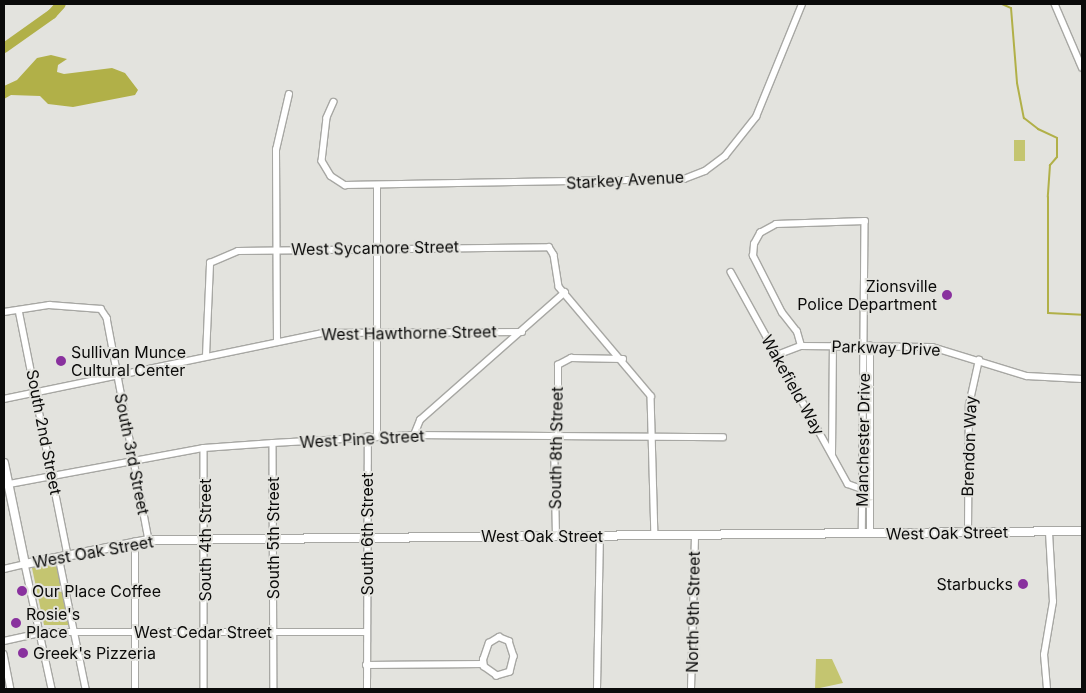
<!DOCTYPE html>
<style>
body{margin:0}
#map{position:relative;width:1086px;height:693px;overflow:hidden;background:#e3e3de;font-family:Inter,sans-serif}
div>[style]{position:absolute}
.green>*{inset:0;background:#c4c570}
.water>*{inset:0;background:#b1b048}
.stream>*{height:2px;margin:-1px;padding:0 1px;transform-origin:1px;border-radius:1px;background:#b1b048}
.river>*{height:10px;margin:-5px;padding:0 5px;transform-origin:5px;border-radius:5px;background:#b1b048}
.roads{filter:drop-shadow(1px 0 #a7a7a3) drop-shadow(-1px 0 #a7a7a3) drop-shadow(0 1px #a7a7a3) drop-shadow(0 -1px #a7a7a3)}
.minor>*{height:5.5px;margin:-2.75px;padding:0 2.75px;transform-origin:2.75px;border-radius:2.75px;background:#fff}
.major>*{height:8px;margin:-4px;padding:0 4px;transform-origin:4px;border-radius:4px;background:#fff}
.dots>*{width:14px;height:14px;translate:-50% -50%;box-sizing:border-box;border:2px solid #e3e3de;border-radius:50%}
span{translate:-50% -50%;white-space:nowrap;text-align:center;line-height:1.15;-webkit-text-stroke:4px #e3e3de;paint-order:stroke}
.street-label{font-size:16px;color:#0b0b0a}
.poi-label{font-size:16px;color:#0b0b0a}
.right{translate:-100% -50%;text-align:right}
.left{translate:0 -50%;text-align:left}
.frame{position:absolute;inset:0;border:5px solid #0b0b0a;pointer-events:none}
</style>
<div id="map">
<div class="green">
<div style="clip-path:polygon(1014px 140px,1025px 140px,1025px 161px,1014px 161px)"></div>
<div style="clip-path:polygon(56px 562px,69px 625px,44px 625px,32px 568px)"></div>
<div style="clip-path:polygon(816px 659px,832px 659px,843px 683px,815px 689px)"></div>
</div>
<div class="water">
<div style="clip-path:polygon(51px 55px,67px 59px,58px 65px,57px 72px,64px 74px,112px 68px,125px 73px,138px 90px,135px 95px,73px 107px,48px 104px,40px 96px,11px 95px,4px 99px,4px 86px,17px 80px,37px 58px)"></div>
</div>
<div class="stream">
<div style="left:1002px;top:4px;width:10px;rotate:24deg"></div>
<div style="left:1011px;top:8px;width:75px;rotate:85.4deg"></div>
<div style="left:1017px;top:83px;width:36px;rotate:79deg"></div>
<div style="left:1024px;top:118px;width:18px;rotate:38deg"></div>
<div style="left:1038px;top:129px;width:21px;rotate:25deg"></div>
<div style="left:1057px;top:138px;width:19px;rotate:90deg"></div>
<div style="left:1057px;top:157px;width:11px;rotate:131deg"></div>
<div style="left:1050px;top:165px;width:32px;rotate:94deg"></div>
<div style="left:1048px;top:197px;width:116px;rotate:90deg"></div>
<div style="left:1048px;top:313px;width:34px;rotate:3deg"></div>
</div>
<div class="river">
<div style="left:4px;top:48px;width:59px;rotate:-35.3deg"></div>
<div style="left:52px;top:14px;width:13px;rotate:-48deg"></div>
</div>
<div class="roads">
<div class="minor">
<div style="left:1055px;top:4px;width:69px;rotate:66.8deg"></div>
<div style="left:334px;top:102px;width:17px;rotate:114deg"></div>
<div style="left:327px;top:118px;width:43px;rotate:96.6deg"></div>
<div style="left:322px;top:161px;width:17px;rotate:59deg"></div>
<div style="left:331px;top:176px;width:17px;rotate:33deg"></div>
<div style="left:345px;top:185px;width:339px;rotate:-1deg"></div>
<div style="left:684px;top:179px;width:22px;rotate:-21deg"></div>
<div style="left:705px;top:171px;width:25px;rotate:-37deg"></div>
<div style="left:725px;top:156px;width:50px;rotate:-51.5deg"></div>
<div style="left:756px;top:117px;width:122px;rotate:-67.8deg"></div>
<div style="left:731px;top:272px;width:242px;rotate:61.1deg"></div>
<div style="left:848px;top:484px;width:15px;rotate:20deg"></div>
<div style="left:19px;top:310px;width:250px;rotate:78.7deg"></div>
<div style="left:4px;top:312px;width:46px;rotate:-8.8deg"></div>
<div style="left:49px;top:305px;width:52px;rotate:4.4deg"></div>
<div style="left:101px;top:309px;width:11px;rotate:56deg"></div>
<div style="left:107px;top:318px;width:226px;rotate:79.3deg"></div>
<div style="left:277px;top:342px;width:192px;rotate:-90.3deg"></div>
<div style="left:276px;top:150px;width:57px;rotate:-76.9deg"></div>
<div style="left:801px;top:346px;width:15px;rotate:-106deg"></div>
<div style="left:797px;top:332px;width:24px;rotate:-128deg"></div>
<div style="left:782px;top:313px;width:64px;rotate:-117deg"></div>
<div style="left:753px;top:256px;width:12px;rotate:-85deg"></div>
<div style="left:754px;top:244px;width:13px;rotate:-61deg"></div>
<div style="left:760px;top:233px;width:18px;rotate:-29deg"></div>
<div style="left:776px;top:224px;width:89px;rotate:-1.9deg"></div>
<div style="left:865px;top:221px;width:313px;rotate:90.5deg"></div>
<div style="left:777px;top:355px;width:25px;rotate:-21deg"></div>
<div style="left:800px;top:346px;width:132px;rotate:0.4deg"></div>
<div style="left:932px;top:347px;width:99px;rotate:17deg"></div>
<div style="left:1027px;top:376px;width:55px;rotate:3.1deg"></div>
<div style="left:206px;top:356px;width:93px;rotate:-87.5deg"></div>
<div style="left:210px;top:263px;width:30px;rotate:-23deg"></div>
<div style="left:238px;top:251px;width:311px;rotate:-0.7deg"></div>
<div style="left:549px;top:247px;width:9px;rotate:58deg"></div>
<div style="left:554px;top:255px;width:32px;rotate:81deg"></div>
<div style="left:559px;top:287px;width:143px;rotate:49.8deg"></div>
<div style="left:651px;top:396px;width:139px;rotate:88.4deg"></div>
<div style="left:4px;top:399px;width:325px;rotate:-11.7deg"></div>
<div style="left:322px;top:333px;width:200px;rotate:-0.3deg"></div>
<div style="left:414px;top:435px;width:16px;rotate:-68deg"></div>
<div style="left:420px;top:420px;width:193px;rotate:-41.4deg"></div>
<div style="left:377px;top:437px;width:251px;rotate:-90deg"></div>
<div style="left:273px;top:443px;width:246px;rotate:89.8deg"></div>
<div style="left:204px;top:448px;width:241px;rotate:90deg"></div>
<div style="left:832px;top:454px;width:108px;rotate:-89.5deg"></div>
<div style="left:4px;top:485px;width:203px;rotate:-10.5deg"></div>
<div style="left:204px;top:448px;width:69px;rotate:-4.1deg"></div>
<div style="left:273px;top:443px;width:141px;rotate:-3.2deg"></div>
<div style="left:414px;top:435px;width:309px;rotate:0.4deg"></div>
<div style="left:870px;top:533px;width:187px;rotate:-90deg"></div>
<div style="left:968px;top:533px;width:128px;rotate:-89.6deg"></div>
<div style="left:969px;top:405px;width:46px;rotate:-77.5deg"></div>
<div style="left:556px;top:537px;width:92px;rotate:-91.2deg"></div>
<div style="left:554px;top:445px;width:13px;rotate:-72deg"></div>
<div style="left:558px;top:433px;width:68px;rotate:-90deg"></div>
<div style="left:558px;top:365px;width:15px;rotate:-28deg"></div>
<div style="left:571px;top:358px;width:52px;rotate:1.1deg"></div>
<div style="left:59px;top:557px;width:135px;rotate:78.4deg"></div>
<div style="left:4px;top:569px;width:22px;rotate:-13deg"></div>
<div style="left:25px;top:564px;width:128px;rotate:77.8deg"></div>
<div style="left:499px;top:637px;width:11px;rotate:22deg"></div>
<div style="left:509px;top:641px;width:16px;rotate:72deg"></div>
<div style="left:514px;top:656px;width:16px;rotate:104deg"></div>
<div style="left:510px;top:672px;width:14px;rotate:163deg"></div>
<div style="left:497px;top:676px;width:16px;rotate:-145deg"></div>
<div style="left:484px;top:667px;width:7px;rotate:-98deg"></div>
<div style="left:483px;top:660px;width:18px;rotate:-71deg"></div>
<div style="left:489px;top:643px;width:12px;rotate:-31deg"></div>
<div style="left:4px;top:641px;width:42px;rotate:-12.4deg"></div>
<div style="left:45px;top:632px;width:321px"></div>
<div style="left:4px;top:654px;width:36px;rotate:79deg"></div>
<div style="left:366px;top:665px;width:117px;rotate:-0.5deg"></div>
<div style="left:135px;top:689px;width:147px;rotate:-90deg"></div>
<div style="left:367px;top:689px;width:252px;rotate:-89.8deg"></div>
<div style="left:597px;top:689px;width:153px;rotate:-88.9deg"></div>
<div style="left:691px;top:689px;width:154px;rotate:-88.5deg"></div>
<div style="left:1047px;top:689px;width:34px;rotate:-95deg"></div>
<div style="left:1044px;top:655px;width:54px;rotate:-80.4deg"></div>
<div style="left:1053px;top:602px;width:70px;rotate:-93.3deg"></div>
</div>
<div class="major">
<div style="left:4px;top:463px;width:103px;rotate:78.3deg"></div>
<div style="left:25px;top:564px;width:126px;rotate:-11deg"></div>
<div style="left:149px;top:540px;width:933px;rotate:-0.55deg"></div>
</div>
</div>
<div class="dots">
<div style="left:947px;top:295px;background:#89319e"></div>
<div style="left:61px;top:361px;background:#89319e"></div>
<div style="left:1023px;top:584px;background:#89319e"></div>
<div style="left:22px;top:591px;background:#89319e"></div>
<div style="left:16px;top:623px;background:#89319e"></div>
<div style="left:23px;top:653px;background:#89319e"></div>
</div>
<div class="street-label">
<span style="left:625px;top:180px;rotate:-3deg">Starkey Avenue</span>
<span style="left:375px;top:248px;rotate:-1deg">West Sycamore Street</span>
<span style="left:409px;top:333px;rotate:-1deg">West Hawthorne Street</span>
<span style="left:886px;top:348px;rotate:2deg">Parkway Drive</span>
<span style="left:793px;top:385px;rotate:61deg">Wakefield Way</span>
<span style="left:44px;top:432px;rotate:79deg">South 2nd Street</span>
<span style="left:362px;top:439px;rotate:-3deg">West Pine Street</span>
<span style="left:863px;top:440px;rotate:-89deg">Manchester Drive</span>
<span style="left:969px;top:446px;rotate:-88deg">Brendon Way</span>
<span style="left:556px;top:448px;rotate:-89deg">South 8th Street</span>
<span style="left:132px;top:454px;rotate:79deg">South 3rd Street</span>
<span style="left:947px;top:533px;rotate:-1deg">West Oak Street</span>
<span style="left:367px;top:534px;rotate:-90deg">South 6th Street</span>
<span style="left:542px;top:536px">West Oak Street</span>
<span style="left:273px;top:538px;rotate:-90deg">South 5th Street</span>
<span style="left:205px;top:540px;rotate:-90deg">South 4th Street</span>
<span style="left:93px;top:552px;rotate:-10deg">West Oak Street</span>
<span style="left:693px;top:612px;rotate:-89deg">North 9th Street</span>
<span style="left:203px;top:632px">West Cedar Street</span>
</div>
<div class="poi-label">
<span class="right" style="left:937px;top:295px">Zionsville<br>Police Department</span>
<span class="left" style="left:71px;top:361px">Sullivan Munce<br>Cultural Center</span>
<span class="right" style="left:1013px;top:584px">Starbucks</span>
<span class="left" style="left:32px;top:591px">Our Place Coffee</span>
<span class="left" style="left:26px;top:623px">Rosie's<br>Place</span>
<span class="left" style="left:33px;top:653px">Greek's Pizzeria</span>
</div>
<div class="frame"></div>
</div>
